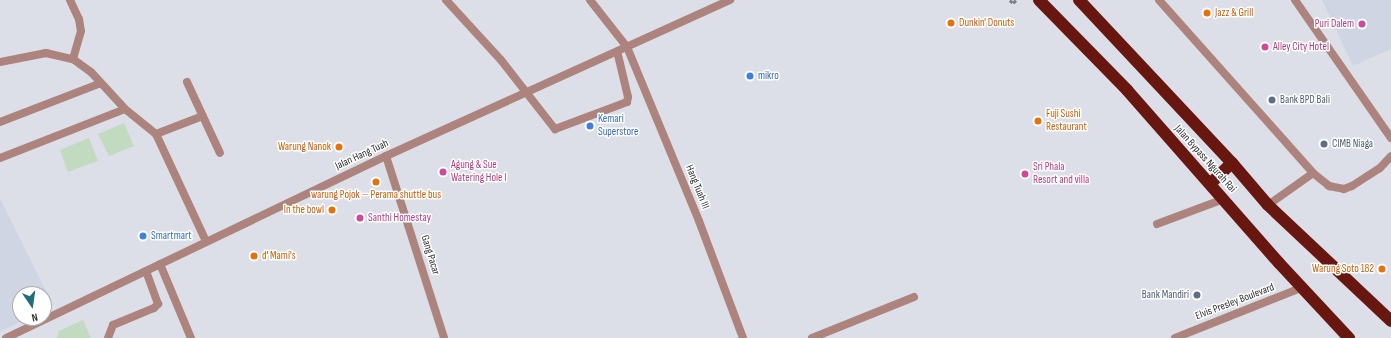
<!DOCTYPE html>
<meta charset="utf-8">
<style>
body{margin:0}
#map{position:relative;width:1391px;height:338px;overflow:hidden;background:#dcdfe7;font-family:"Sofia Sans Condensed",sans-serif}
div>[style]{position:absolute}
.built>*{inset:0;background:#d0d5e4}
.green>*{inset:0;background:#c2dac0}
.path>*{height:2.5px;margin-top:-1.25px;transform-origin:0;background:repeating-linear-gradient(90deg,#7f8186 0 4px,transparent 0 6px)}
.lane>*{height:8px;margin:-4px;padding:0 4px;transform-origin:4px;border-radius:4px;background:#ad847d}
.street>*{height:8px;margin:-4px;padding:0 4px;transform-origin:4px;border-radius:4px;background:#ad847d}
.highway>*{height:12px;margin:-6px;padding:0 6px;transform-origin:6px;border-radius:6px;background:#681610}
.dots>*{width:11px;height:11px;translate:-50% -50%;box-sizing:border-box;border:2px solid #fff;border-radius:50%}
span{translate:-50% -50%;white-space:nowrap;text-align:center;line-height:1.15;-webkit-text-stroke:3px #fff;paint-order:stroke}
.food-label{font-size:11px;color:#c56008}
.left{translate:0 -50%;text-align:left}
.right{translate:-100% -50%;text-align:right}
.hotel-label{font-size:11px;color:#b23c85}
.shop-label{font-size:11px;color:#366cbe}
.service-label{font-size:11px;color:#4e5e75}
.street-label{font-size:11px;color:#2f3033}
.north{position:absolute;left:12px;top:286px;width:40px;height:40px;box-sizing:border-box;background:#fff;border:1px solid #acacad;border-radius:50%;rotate:167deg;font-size:11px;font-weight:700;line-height:16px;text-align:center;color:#2f3033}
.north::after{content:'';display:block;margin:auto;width:14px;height:18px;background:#256c7a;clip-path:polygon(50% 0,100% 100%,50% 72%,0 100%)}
</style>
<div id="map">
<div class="built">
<div style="clip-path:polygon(1322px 0,1391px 0,1391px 49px,1353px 66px)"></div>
<div style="clip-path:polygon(0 198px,53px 305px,44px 310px,44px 294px,20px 294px,20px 318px,28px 318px,0 332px)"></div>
</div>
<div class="green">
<div style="clip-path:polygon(124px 123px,134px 146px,109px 156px,98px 134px)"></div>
<div style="clip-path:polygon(89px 138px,98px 161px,68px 172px,60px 150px)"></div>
<div style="clip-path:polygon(83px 320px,91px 338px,57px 338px,59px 331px)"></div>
</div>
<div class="path">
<div style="left:1010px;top:0;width:4px;rotate:45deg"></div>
<div style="left:1013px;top:3px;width:4px;rotate:-45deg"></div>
</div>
<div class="lane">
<div style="left:70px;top:0;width:21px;rotate:65deg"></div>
<div style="left:79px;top:19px;width:12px;rotate:81deg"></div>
<div style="left:81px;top:31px;width:29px;rotate:106deg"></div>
<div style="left:446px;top:0;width:81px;rotate:47.5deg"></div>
<div style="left:501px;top:60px;width:88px;rotate:52deg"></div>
<div style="left:555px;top:129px;width:77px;rotate:-20.6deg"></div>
<div style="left:627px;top:102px;width:5px;rotate:-79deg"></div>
<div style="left:628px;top:97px;width:47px;rotate:-103.4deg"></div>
<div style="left:1159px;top:0;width:232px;rotate:48.3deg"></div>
<div style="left:1313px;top:173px;width:21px;rotate:39deg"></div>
<div style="left:1329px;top:186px;width:15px;rotate:11deg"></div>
<div style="left:1344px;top:189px;width:9px;rotate:-21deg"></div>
<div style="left:1352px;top:186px;width:33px;rotate:-33deg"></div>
<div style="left:1380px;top:168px;width:16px;rotate:-47deg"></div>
<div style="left:1295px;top:0;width:168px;rotate:55.2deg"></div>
<div style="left:0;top:62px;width:47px;rotate:-11.1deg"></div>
<div style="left:46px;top:53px;width:28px;rotate:13deg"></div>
<div style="left:73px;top:59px;width:22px;rotate:36deg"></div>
<div style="left:91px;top:72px;width:50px;rotate:47.4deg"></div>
<div style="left:125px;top:109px;width:40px;rotate:39deg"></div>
<div style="left:156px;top:134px;width:118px;rotate:65deg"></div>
<div style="left:187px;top:82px;width:78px;rotate:65.1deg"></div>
<div style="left:0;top:122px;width:108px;rotate:-21.1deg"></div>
<div style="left:156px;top:134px;width:50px;rotate:-21deg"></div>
<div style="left:0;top:158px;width:134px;rotate:-21.4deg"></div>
<div style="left:1268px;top:205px;width:55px;rotate:-35.4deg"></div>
<div style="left:108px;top:338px;width:14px;rotate:-69deg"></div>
<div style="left:113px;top:325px;width:44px;rotate:-22.5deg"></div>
<div style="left:154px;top:308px;width:6px;rotate:-45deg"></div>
<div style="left:158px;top:304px;width:35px;rotate:-110deg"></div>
</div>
<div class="street">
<div style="left:590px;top:0;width:60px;rotate:51.8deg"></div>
<div style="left:627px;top:47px;width:188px;rotate:67.5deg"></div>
<div style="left:699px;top:221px;width:125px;rotate:69.4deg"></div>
<div style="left:386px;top:156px;width:191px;rotate:72.3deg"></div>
<div style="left:1157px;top:224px;width:72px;rotate:-20.5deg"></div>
<div style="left:160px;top:264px;width:80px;rotate:67.3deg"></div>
<div style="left:6px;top:338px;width:421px;rotate:-25.6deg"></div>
<div style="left:386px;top:156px;width:378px;rotate:-24.4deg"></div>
<div style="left:812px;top:338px;width:110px;rotate:-21.9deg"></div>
<div style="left:1175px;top:338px;width:138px;rotate:-21.7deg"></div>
</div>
<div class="highway">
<div style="left:1039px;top:0;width:126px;rotate:45.6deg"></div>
<div style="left:1127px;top:90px;width:230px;rotate:48.7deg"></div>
<div style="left:1279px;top:263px;width:103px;rotate:47deg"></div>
<div style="left:1079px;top:0;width:224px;rotate:46.8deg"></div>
<div style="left:1232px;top:163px;width:55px;rotate:49.4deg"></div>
<div style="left:1268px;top:205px;width:169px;rotate:43.3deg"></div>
<div style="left:1211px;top:183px;width:29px;rotate:-44deg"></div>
</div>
<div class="dots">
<div style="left:1207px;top:13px;background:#e8710a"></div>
<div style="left:951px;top:23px;background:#e8710a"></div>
<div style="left:1362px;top:24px;background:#d1479c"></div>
<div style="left:1265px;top:47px;background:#d1479c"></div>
<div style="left:750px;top:76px;background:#3f7fe0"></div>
<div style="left:1272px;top:100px;background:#5c6f8a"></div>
<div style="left:1038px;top:121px;background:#e8710a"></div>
<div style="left:590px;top:126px;background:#3f7fe0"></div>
<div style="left:1324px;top:144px;background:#5c6f8a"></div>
<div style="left:339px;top:147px;background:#e8710a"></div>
<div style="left:443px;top:172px;background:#d1479c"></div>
<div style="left:1025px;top:174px;background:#d1479c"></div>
<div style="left:376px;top:182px;background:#e8710a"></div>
<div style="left:332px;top:210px;background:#e8710a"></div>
<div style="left:360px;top:218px;background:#d1479c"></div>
<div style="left:143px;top:236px;background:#3f7fe0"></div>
<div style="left:254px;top:256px;background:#e8710a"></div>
<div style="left:1382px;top:269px;background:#e8710a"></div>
<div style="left:1197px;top:295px;background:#5c6f8a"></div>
</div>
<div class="food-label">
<span class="left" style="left:1215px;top:13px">Jazz &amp; Grill</span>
<span class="left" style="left:959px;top:23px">Dunkin' Donuts</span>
<span class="left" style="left:1046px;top:121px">Fuji Sushi<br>Restaurant</span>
<span class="right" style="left:331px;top:147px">Warung Nanok</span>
<span style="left:376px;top:195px">warung Pojok — Perama shuttle bus</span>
<span class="right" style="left:324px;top:210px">In the bowl</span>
<span class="left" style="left:262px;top:256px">d' Mami's</span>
<span class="right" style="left:1374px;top:269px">Warung Soto 182</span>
</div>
<div class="hotel-label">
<span class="right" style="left:1354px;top:24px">Puri Dalem</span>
<span class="left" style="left:1273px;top:47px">Alley City Hotel</span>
<span class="left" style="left:451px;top:172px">Agung &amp; Sue<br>Watering Hole I</span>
<span class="left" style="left:1033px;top:174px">Sri Phala<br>Resort and villa</span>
<span class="left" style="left:368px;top:218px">Santhi Homestay</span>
</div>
<div class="shop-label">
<span class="left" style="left:758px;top:76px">mikro</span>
<span class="left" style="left:598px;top:126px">Kemari<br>Superstore</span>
<span class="left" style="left:151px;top:236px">Smartmart</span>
</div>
<div class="service-label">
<span class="left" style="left:1280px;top:100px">Bank BPD Bali</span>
<span class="left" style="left:1332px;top:144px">CIMB Niaga</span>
<span class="right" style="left:1189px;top:295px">Bank Mandiri</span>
</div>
<div class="street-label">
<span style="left:362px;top:155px;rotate:-25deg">Jalan Hang Tuah</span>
<span style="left:1205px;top:159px;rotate:48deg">Jalan Bypass Ngurah Rai</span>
<span style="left:697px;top:187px;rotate:68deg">Hang Tuah III</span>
<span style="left:430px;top:255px;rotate:73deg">Gang Pacar</span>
<span style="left:1235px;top:302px;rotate:-21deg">Elvis Presley Boulevard</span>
</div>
<div class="north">N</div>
</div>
